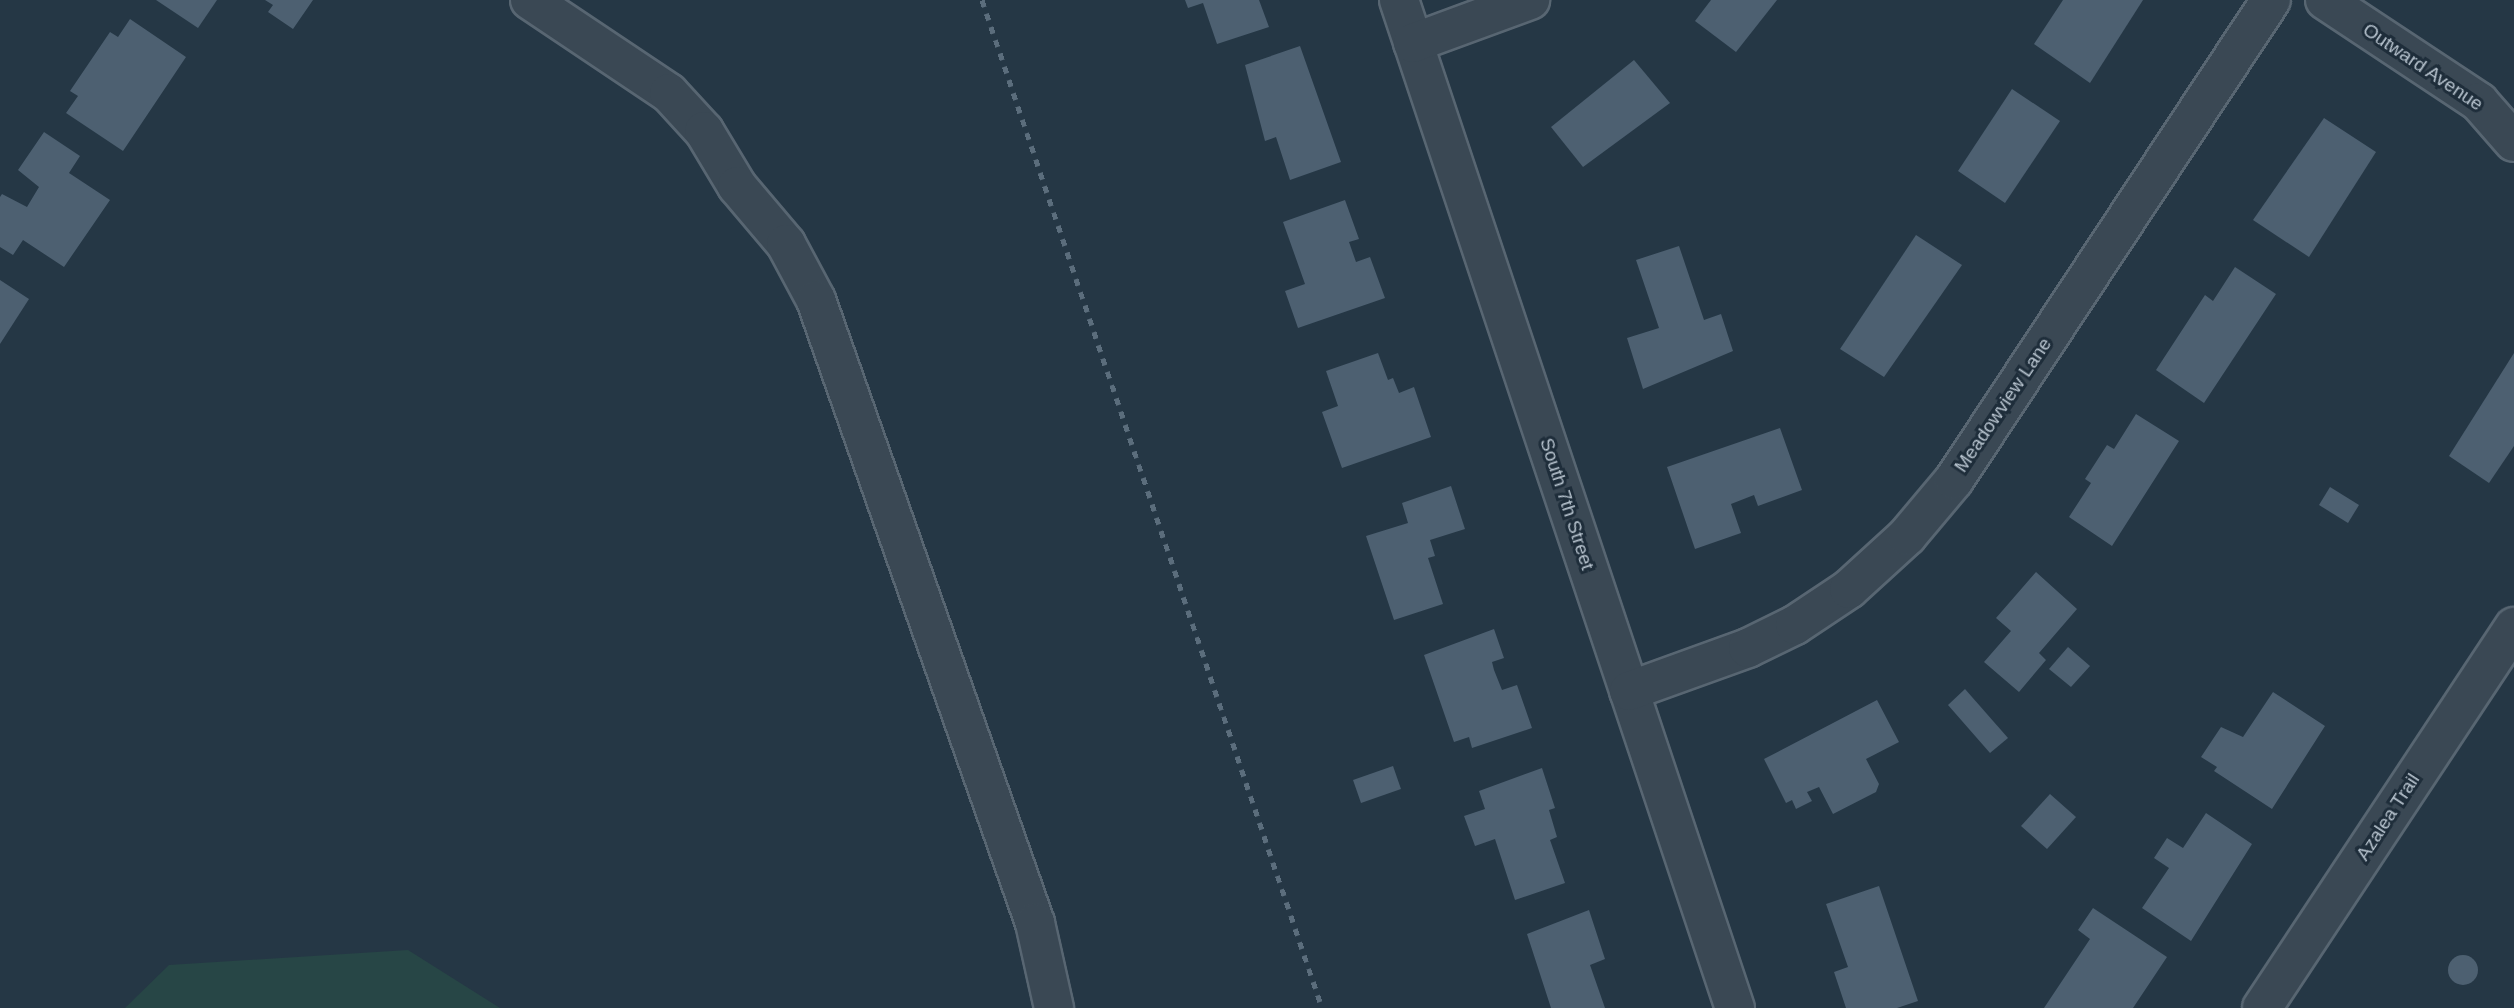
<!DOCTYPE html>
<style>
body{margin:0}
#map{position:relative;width:2514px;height:1008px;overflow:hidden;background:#253745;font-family:Helvetica,sans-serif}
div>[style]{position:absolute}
.green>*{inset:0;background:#274646}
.building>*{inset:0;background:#4d6071}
.round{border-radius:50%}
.roads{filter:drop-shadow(2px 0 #586672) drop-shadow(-2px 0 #586672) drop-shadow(0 2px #586672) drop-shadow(0 -2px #586672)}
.minor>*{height:38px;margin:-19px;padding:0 19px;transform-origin:19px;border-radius:19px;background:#3a4854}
.rail>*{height:5px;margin-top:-2.5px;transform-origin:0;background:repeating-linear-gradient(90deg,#5b6d7c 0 7px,transparent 0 14px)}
span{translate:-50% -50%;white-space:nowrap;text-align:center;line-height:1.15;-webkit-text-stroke:6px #1e2d3a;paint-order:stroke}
.street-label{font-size:19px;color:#b7c3ce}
</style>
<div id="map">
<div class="green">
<div style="clip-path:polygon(408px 950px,500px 1008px,125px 1008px,169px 965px)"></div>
</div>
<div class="building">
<div style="clip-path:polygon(156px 0,217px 0,198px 28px)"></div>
<div style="clip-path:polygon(265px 0,313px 0,293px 29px,268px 12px,273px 5px)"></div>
<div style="clip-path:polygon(1185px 0,1259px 0,1269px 27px,1217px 44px,1203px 3px,1188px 8px)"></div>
<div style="clip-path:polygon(1711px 0,1777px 0,1736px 52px,1695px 21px)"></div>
<div style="clip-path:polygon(2063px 0,2143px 0,2090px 83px,2034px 44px)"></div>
<div style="clip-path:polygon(130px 19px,186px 57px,123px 151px,66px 113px,78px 96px,70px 91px,110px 32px,118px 37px)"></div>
<div style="clip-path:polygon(1300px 46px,1341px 162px,1290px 180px,1276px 137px,1265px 141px,1245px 65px)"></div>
<div style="clip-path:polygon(1634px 60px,1670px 103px,1583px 167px,1551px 127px)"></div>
<div style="clip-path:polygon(2012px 89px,2060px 121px,2005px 203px,1958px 171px)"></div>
<div style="clip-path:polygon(2324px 118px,2376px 152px,2309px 257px,2253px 220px)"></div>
<div style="clip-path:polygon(44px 132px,80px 156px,69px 173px,110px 200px,64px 267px,23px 240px,13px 255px,0 247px,0 197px,2px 194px,27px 207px,39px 187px,18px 170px)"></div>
<div style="clip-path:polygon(1345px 200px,1359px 239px,1349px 242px,1356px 262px,1370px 257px,1385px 298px,1298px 328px,1285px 291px,1305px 284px,1283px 222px)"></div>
<div style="clip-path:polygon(1916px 235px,1962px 265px,1884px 377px,1840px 349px)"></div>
<div style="clip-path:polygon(1679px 246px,1704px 320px,1721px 314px,1733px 351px,1643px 389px,1627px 338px,1659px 328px,1636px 260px)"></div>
<div style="clip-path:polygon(2235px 267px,2276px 294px,2204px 403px,2156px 370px,2205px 295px,2213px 301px)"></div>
<div style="clip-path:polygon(0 280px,29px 299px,0 344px)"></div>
<div style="clip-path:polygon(1378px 353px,1388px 380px,1393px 378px,1399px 393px,1414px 387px,1431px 437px,1342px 468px,1322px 412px,1338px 406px,1326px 371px)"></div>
<div style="clip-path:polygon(2514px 353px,2514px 446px,2489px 483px,2449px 456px)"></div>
<div style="clip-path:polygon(2136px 414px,2179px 441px,2112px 546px,2069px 517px,2091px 483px,2085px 479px,2107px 445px,2114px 449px)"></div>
<div style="clip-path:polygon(1780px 428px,1802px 490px,1758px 506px,1754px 495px,1731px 504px,1741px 533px,1695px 549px,1667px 467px)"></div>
<div style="clip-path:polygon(1451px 486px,1465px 529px,1430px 540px,1435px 556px,1428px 558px,1443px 604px,1394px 620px,1366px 536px,1408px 523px,1402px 503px)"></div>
<div style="clip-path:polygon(2330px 487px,2359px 505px,2348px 523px,2319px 505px)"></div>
<div style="clip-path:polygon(2036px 572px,2077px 609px,2039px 653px,2046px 660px,2019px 692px,1984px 662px,2011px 631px,1996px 618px)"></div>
<div style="clip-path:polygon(1494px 629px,1504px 658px,1492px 662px,1494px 670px,1502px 690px,1517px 685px,1532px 728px,1472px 748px,1469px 737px,1454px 742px,1424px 655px)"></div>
<div style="clip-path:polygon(2068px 647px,2090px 666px,2071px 687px,2049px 669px)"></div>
<div style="clip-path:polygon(1965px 689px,2008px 738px,1990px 753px,1948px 705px)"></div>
<div style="clip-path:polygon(2273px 692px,2325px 726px,2272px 809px,2214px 771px,2217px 767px,2201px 757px,2221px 727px,2243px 737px)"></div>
<div style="clip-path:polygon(1877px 700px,1899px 742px,1866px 759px,1879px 784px,1876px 792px,1833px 814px,1819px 787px,1807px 792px,1812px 801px,1796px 809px,1792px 800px,1786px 803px,1764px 759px)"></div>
<div style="clip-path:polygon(1393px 766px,1401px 789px,1361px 803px,1353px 780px)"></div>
<div style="clip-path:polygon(1542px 768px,1555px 808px,1549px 810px,1557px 837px,1550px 840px,1565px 883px,1515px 900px,1495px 839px,1475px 846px,1464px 816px,1485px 809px,1479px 791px)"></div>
<div style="clip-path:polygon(2050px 794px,2076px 817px,2047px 849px,2021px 826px)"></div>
<div style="clip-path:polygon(2206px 813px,2252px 844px,2191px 941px,2142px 908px,2169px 868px,2154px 858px,2167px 838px,2183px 848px)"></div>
<div style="clip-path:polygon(1879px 886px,1918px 1001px,1897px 1008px,1846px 1008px,1834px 972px,1848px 967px,1826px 904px)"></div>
<div style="clip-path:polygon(2093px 908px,2167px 957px,2133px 1008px,2044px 1008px,2090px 939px,2078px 930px)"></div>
<div style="clip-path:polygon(1589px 910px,1605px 959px,1590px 965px,1605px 1008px,1551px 1008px,1527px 934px)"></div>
<div class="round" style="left:2448px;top:955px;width:30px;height:30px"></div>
</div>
<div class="roads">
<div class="minor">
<div style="left:530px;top:0;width:167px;rotate:33.8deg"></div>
<div style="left:669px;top:93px;width:52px;rotate:47.4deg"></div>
<div style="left:704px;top:131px;width:64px;rotate:59deg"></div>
<div style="left:737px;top:186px;width:76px;rotate:49.8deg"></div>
<div style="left:786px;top:244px;width:64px;rotate:61.8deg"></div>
<div style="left:816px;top:300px;width:660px;rotate:70.63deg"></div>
<div style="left:1035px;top:923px;width:87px;rotate:77.4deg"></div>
<div style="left:1399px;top:0;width:1063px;rotate:71.57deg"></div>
<div style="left:2325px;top:0;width:185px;rotate:33.5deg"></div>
<div style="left:2479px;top:102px;width:53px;rotate:48.8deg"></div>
<div style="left:1413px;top:43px;width:125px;rotate:-20.2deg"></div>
<div style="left:1629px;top:691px;width:127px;rotate:-19.9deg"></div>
<div style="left:1748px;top:648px;width:52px;rotate:-26.1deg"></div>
<div style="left:1795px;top:625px;width:65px;rotate:-33.7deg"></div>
<div style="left:1849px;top:589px;width:79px;rotate:-42.4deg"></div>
<div style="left:1907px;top:536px;width:73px;rotate:-50deg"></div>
<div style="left:1954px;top:480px;width:575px;rotate:-56.56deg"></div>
<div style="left:2262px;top:1008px;width:457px;rotate:-56.5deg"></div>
</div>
</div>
<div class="rail">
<div style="left:982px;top:0;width:1064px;rotate:71.36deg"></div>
</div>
<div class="street-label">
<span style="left:2423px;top:67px;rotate:34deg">Outward Avenue</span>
<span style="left:2003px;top:405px;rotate:-56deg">Meadowview Lane</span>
<span style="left:1567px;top:504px;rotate:72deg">South 7th Street</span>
<span style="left:2388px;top:817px;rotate:-57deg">Azalea Trail</span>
</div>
</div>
